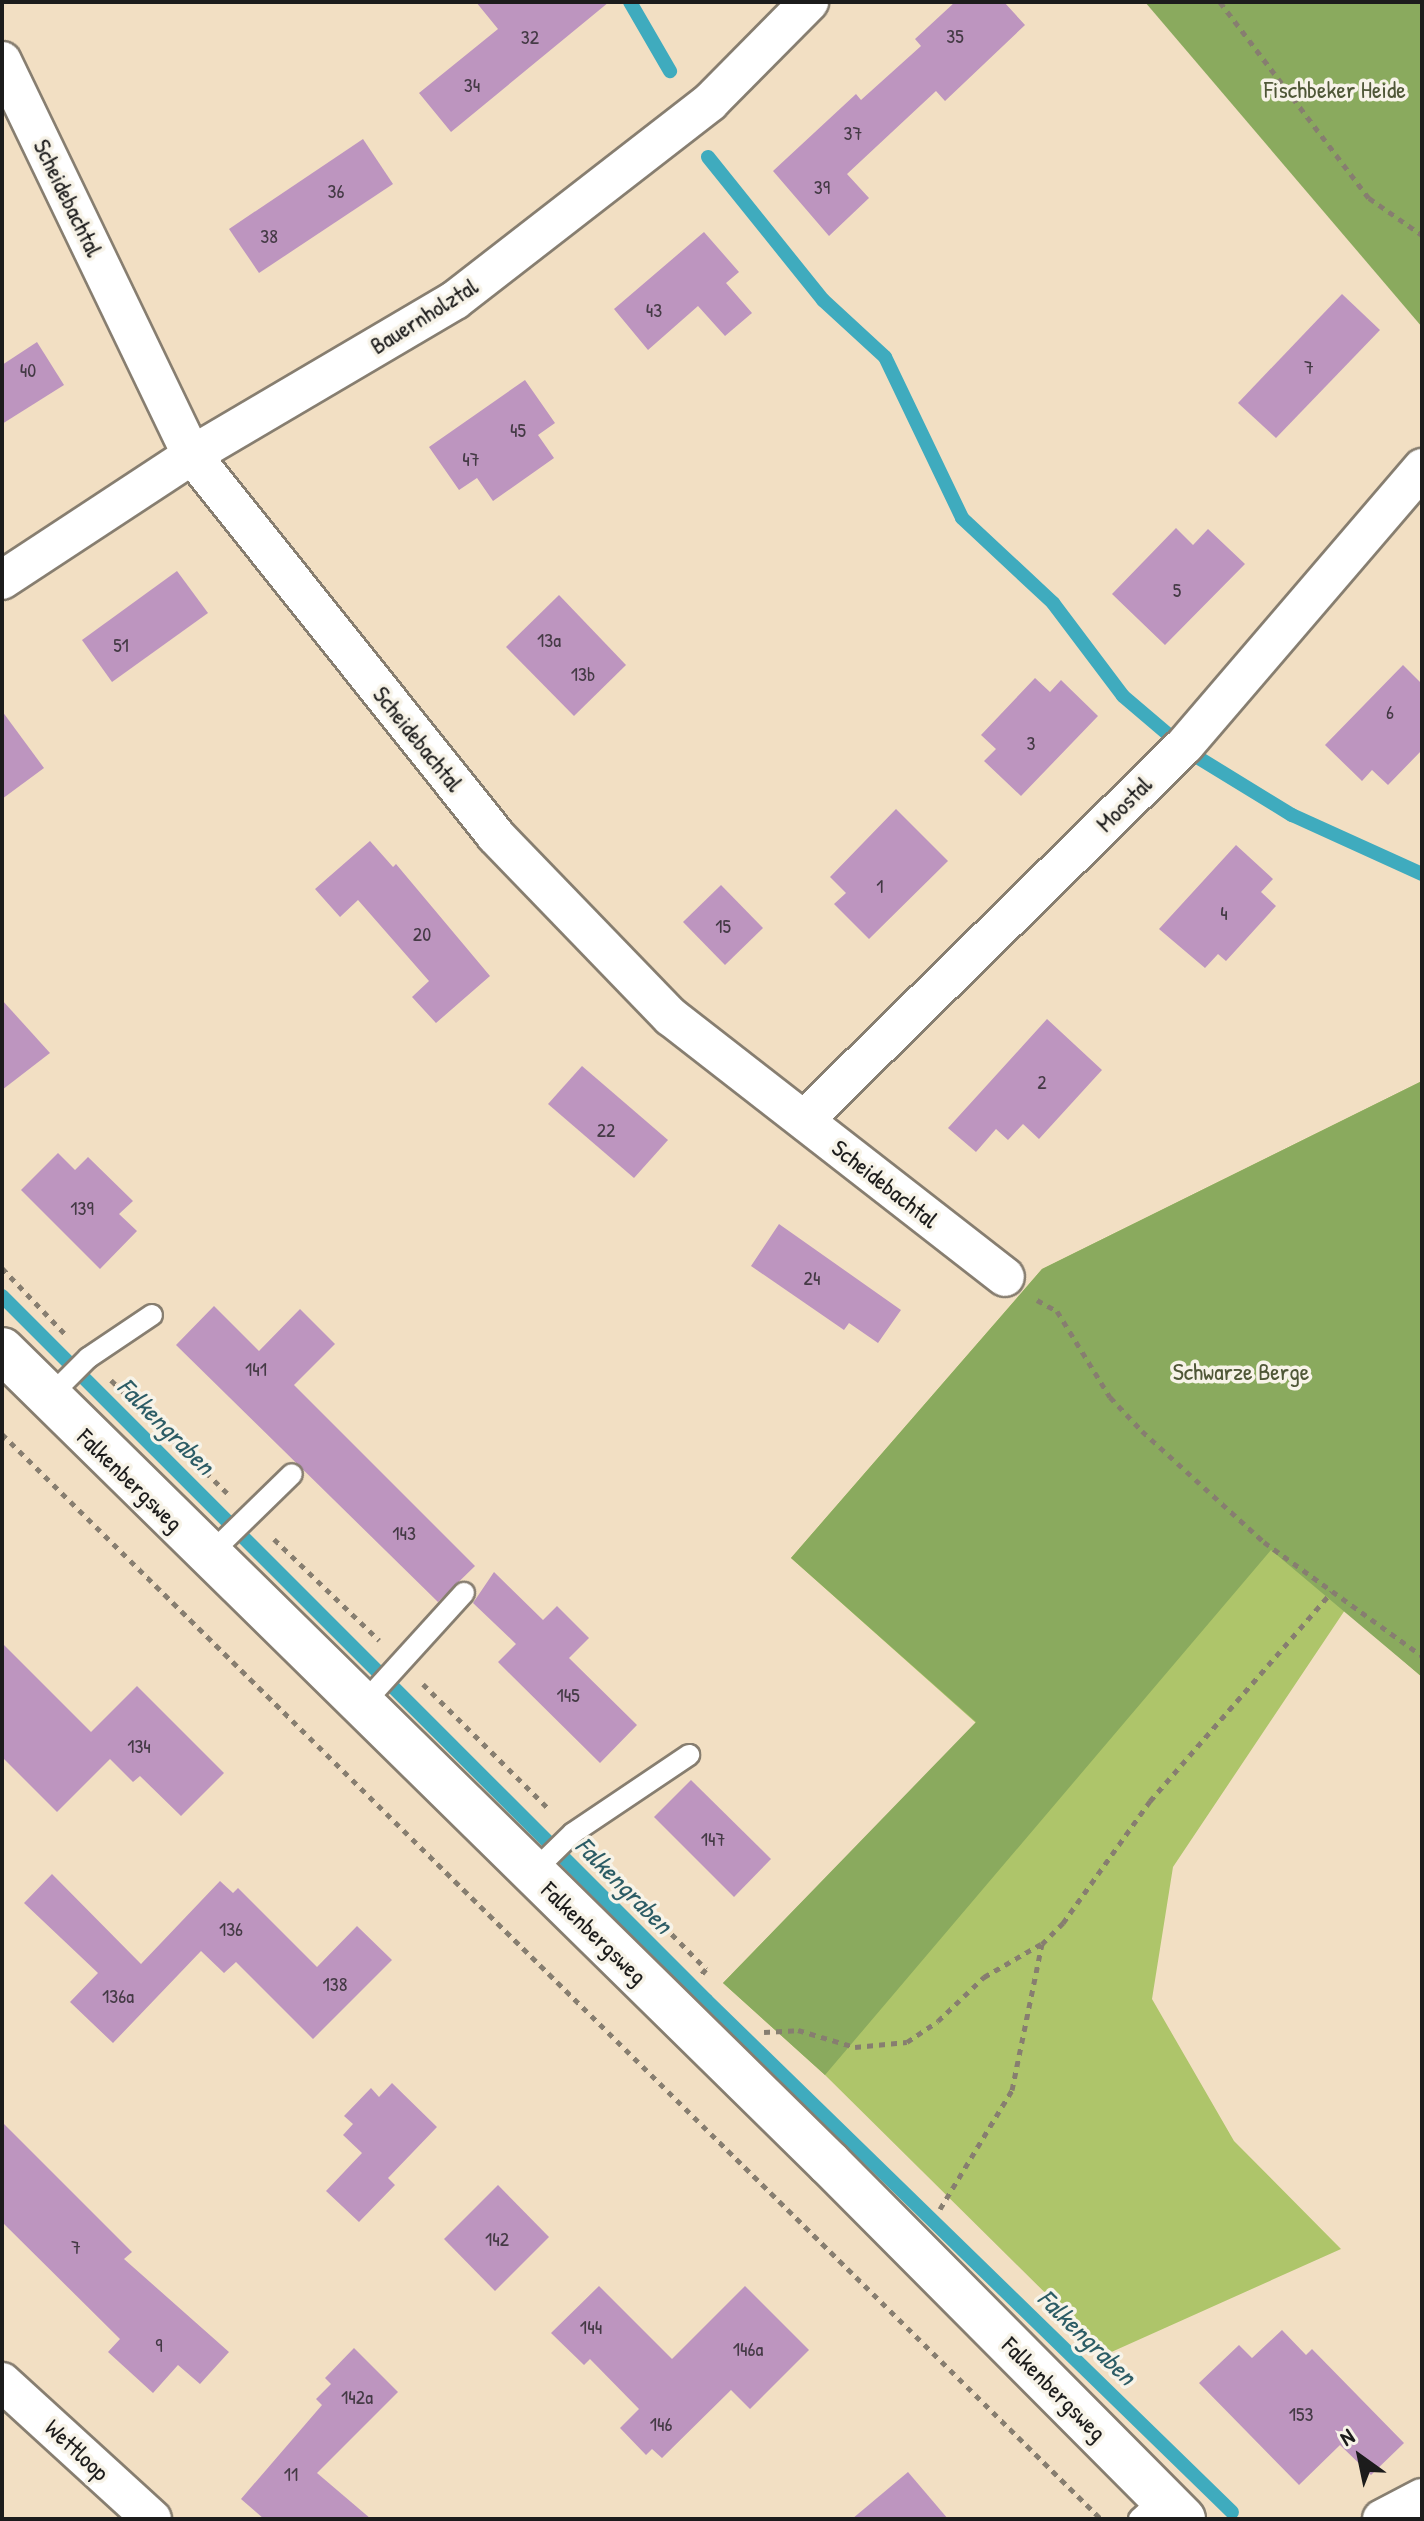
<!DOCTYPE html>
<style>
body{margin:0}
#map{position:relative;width:1424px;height:2521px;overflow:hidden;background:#f2dfc3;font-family:"Patrick Hand",sans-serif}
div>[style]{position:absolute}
.green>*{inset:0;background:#aec56a}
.forest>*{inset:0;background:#8aaa5e}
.stream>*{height:14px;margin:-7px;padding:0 7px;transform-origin:7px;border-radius:7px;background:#3fabbe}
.building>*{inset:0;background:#bd95bf}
.path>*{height:5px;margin-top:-2.5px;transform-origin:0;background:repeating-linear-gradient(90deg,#877e70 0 6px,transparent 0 12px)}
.roads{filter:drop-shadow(2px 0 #877e70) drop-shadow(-2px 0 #877e70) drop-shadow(0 2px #877e70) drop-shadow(0 -2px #877e70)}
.service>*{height:20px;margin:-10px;padding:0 10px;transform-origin:10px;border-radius:10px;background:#fff}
.minor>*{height:38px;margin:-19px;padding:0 19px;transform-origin:19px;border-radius:19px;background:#fff}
.tertiary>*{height:44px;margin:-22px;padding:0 22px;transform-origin:22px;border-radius:22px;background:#fff}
span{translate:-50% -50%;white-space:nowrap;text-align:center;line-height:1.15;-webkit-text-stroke:7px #f7f3e8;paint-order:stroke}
.number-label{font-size:20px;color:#443a45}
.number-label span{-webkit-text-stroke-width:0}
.park-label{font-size:24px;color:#4f5737}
.street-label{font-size:24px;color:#1c1c1c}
.water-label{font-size:26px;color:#2c5c65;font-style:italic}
.frame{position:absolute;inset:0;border:4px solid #1c1c1c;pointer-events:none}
.north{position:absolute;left:1320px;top:2417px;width:80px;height:80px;-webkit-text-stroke:6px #f7f3e8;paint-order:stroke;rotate:327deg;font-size:22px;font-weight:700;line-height:32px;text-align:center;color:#1c1c1c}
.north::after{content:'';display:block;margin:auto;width:28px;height:36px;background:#1c1c1c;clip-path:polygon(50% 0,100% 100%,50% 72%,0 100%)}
</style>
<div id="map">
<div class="green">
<div style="clip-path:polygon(1422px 1081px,1422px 1677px,1345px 1610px,1173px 1867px,1152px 1999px,1234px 2141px,1341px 2249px,1107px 2354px,825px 2075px,723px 1983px,976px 1723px,791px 1558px,1042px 1269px)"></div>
</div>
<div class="forest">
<div style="clip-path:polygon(1145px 2px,1422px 2px,1422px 327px)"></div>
<div style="clip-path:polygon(1422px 1081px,1422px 1677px,1271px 1550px,825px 2075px,723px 1983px,976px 1722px,791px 1558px,1042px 1269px)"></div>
</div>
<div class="stream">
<div style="left:630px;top:2px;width:80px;rotate:59.9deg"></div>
<div style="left:708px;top:157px;width:184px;rotate:51.2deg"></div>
<div style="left:823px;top:300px;width:84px;rotate:42.6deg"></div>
<div style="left:885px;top:357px;width:178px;rotate:64.4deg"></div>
<div style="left:962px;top:518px;width:125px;rotate:43deg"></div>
<div style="left:1053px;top:603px;width:116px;rotate:53deg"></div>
<div style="left:1123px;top:696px;width:71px;rotate:40.4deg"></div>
<div style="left:1189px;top:752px;width:121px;rotate:31.5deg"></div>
<div style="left:1292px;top:815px;width:143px;rotate:24.4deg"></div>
<div style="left:2px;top:1296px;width:996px;rotate:45deg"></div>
<div style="left:706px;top:2000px;width:734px;rotate:44.23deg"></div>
</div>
<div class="building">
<div style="clip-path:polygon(476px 2px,609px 2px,451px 132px,419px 93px,498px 29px)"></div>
<div style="clip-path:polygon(955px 2px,1004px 2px,1025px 25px,945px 101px,936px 91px,847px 174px,869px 198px,829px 236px,773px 171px,856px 94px,861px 100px,921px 46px,915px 39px)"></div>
<div style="clip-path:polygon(363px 139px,393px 184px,259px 273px,229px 229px)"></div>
<div style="clip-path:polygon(704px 232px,739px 272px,726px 283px,752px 313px,725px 336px,698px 306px,648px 350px,614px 309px)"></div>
<div style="clip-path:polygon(1342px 294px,1380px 330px,1276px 438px,1238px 403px)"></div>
<div style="clip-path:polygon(37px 342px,64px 385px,2px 424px,2px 365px)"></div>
<div style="clip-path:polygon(525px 380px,555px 423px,538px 435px,554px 458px,493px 501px,477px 478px,459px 490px,429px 447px)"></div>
<div style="clip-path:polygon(1176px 528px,1193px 545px,1208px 529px,1245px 564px,1165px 645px,1112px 594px)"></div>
<div style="clip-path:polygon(177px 571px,208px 613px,112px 682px,82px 640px)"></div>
<div style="clip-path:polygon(559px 595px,626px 665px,574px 716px,506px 647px)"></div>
<div style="clip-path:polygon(1403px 665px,1422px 684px,1422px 750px,1388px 785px,1372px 770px,1362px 781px,1325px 745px)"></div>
<div style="clip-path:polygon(1035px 678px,1050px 692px,1061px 680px,1098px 716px,1021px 796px,984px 761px,996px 749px,981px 735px)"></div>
<div style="clip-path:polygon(2px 711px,44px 768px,2px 799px)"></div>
<div style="clip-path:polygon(896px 809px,948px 861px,869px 939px,834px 904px,846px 893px,830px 877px)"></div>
<div style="clip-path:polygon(370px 841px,393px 867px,396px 864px,490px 976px,436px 1023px,412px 997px,429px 981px,358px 900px,340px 917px,315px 889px)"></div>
<div style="clip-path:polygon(1236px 845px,1273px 879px,1261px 892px,1276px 906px,1226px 961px,1218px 954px,1205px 968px,1159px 929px)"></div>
<div style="clip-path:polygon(721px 885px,763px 928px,725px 965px,683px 922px)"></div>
<div style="clip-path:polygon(2px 1000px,50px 1053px,2px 1090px)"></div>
<div style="clip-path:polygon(1047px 1019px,1102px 1070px,1039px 1139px,1023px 1124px,1008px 1140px,996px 1129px,976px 1152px,948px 1128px)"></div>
<div style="clip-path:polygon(582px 1066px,668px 1140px,634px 1178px,548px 1104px)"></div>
<div style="clip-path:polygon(58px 1153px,75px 1170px,88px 1157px,133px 1201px,119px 1214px,137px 1231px,100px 1269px,21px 1190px)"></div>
<div style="clip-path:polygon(779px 1224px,901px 1310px,878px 1343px,849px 1323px,844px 1330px,751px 1266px)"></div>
<div style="clip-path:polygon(214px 1306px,259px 1351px,300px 1309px,335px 1344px,294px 1385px,475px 1566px,438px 1602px,176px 1345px)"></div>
<div style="clip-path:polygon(494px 1572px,543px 1620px,557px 1606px,589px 1638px,569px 1658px,637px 1725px,600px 1763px,498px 1662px,516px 1644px,473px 1603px)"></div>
<div style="clip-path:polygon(2px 1643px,91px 1732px,137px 1686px,224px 1773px,181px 1816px,140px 1776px,133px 1782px,110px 1759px,57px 1812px,2px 1757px)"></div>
<div style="clip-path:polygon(691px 1780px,771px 1859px,734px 1897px,654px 1817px)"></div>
<div style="clip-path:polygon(52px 1874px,141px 1964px,220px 1881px,233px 1893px,238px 1888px,317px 1967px,357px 1926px,392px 1960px,313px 2039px,236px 1962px,224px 1973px,201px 1951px,113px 2043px,70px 2002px,98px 1973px,24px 1903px)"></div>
<div style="clip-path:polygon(392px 2083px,437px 2127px,388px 2178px,395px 2185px,359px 2222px,326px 2191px,362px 2153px,343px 2135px,353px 2124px,344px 2116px,371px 2088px,379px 2097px)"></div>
<div style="clip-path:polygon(2px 2122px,132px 2252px,124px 2259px,229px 2352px,200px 2384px,178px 2365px,153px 2393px,108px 2352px,120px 2339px,2px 2222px)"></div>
<div style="clip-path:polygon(498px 2185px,549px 2237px,495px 2291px,444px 2239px)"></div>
<div style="clip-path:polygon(599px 2286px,672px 2359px,745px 2286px,809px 2350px,750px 2409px,731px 2390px,662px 2458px,652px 2449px,646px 2455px,620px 2428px,639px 2409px,590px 2359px,584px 2365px,551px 2333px)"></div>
<div style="clip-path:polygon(1282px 2330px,1306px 2355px,1312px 2349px,1404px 2443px,1371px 2475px,1340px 2445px,1299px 2485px,1199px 2383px,1239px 2345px,1252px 2358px)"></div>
<div style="clip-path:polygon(354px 2348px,398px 2392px,317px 2473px,371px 2519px,264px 2519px,241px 2499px,322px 2405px,316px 2399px,331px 2384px,325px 2378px)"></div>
<div style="clip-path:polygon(908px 2472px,948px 2519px,852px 2519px)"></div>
</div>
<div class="path">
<div style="left:1220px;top:2px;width:246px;rotate:52.8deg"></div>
<div style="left:1369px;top:198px;width:65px;rotate:34.9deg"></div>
<div style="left:2px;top:1268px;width:94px;rotate:46.3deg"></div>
<div style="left:1037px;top:1300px;width:23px;rotate:29deg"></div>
<div style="left:1057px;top:1311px;width:101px;rotate:58.4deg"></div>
<div style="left:1110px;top:1397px;width:47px;rotate:46.7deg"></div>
<div style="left:1142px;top:1431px;width:165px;rotate:42.3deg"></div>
<div style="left:1264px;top:1542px;width:195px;rotate:35.8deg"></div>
<div style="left:111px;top:1380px;width:162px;rotate:44.2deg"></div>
<div style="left:2px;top:1434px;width:1544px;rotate:44.63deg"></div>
<div style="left:274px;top:1539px;width:146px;rotate:43.9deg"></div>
<div style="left:423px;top:1684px;width:177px;rotate:44.8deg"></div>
<div style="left:596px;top:1857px;width:157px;rotate:45.5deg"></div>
<div style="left:706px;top:1969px;width:8px;rotate:130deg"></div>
<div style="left:764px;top:2032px;width:34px;rotate:-3deg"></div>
<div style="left:798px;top:2030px;width:59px;rotate:16.6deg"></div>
<div style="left:855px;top:2047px;width:52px;rotate:-5.5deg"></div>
<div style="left:907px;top:2042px;width:37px;rotate:-34deg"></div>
<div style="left:938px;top:2021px;width:64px;rotate:-43.7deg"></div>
<div style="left:984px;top:1977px;width:66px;rotate:-30.1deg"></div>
<div style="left:940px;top:2209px;width:139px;rotate:-58.8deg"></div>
<div style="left:1012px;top:2090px;width:149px;rotate:-78.4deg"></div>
<div style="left:1042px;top:1944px;width:30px;rotate:-45deg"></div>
<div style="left:1063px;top:1923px;width:150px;rotate:-54.5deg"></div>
<div style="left:1150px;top:1801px;width:277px;rotate:-49deg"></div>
</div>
<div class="roads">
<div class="service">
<div style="left:47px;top:1399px;width:58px;rotate:-45deg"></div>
<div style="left:88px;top:1358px;width:77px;rotate:-33.9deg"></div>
<div style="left:208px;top:1556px;width:117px;rotate:-44.3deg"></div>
<div style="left:361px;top:1706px;width:153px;rotate:-47.7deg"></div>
<div style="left:532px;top:1873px;width:57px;rotate:-44.3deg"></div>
<div style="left:573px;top:1833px;width:140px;rotate:-33.9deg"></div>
<div style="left:1139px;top:2519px;width:31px;rotate:-42deg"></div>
</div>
<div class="minor">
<div style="left:2px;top:61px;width:437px;rotate:64.3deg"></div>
<div style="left:192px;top:455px;width:486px;rotate:51.4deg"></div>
<div style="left:495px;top:835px;width:253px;rotate:46deg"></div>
<div style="left:671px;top:1017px;width:423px;rotate:37.9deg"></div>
<div style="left:2px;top:580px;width:227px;rotate:-33.3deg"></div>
<div style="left:192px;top:455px;width:305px;rotate:-30.5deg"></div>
<div style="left:455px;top:300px;width:323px;rotate:-37.8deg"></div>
<div style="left:710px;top:102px;width:141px;rotate:-45.3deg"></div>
<div style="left:804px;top:1120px;width:535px;rotate:-44.55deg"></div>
<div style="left:1185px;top:745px;width:365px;rotate:-49.4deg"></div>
<div style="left:2px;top:2382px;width:203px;rotate:42.4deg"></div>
<div style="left:1382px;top:2519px;width:45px;rotate:-27.7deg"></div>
</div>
<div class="tertiary">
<div style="left:2px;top:1350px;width:1160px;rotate:44.51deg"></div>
<div style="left:829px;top:2163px;width:502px;rotate:45.16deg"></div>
</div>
</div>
<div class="number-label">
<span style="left:955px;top:35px">35</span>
<span style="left:530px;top:36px">32</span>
<span style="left:472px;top:84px">34</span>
<span style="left:853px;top:132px">37</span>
<span style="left:822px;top:186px">39</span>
<span style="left:336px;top:190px">36</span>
<span style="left:269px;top:235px">38</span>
<span style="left:654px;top:309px">43</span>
<span style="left:1309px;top:366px">7</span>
<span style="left:28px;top:369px">40</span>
<span style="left:518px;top:429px">45</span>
<span style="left:471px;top:458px">47</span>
<span style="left:1177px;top:589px">5</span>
<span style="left:549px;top:639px">13a</span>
<span style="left:121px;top:644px">51</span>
<span style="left:583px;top:673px">13b</span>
<span style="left:1390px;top:711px">6</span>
<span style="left:1031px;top:742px">3</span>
<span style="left:880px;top:885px">1</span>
<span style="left:1224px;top:912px">4</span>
<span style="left:723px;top:925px">15</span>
<span style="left:422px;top:933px">20</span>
<span style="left:1042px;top:1081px">2</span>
<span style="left:606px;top:1129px">22</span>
<span style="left:82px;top:1207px">139</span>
<span style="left:812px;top:1277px">24</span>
<span style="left:256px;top:1368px">141</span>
<span style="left:404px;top:1532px">143</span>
<span style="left:568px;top:1694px">145</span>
<span style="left:139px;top:1745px">134</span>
<span style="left:713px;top:1838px">147</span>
<span style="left:231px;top:1928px">136</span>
<span style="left:335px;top:1983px">138</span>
<span style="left:118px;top:1995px">136a</span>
<span style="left:497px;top:2238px">142</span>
<span style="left:76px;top:2246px">7</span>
<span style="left:591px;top:2326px">144</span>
<span style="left:159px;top:2344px">9</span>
<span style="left:748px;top:2348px">146a</span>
<span style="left:357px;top:2396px">142a</span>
<span style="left:1301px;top:2413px">153</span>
<span style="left:661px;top:2423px">146</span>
<span style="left:291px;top:2473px">11</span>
</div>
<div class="park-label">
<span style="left:1335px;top:90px">Fischbeker Heide</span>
<span style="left:1241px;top:1372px">Schwarze Berge</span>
</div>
<div class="street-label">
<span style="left:68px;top:198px;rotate:64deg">Scheidebachtal</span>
<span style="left:424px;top:316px;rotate:-32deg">Bauernholztal</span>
<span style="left:418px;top:739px;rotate:51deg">Scheidebachtal</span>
<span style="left:1124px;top:804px;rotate:-45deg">Moostal</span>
<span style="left:885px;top:1184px;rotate:38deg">Scheidebachtal</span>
<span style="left:130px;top:1480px;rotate:44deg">Falkenbergsweg</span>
<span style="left:594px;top:1933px;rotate:44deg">Falkenbergsweg</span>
<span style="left:1054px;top:2389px;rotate:45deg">Falkenbergsweg</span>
<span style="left:77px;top:2450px;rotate:43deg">Wettloop</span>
</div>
<div class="water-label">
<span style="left:166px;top:1426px;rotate:45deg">Falkengraben</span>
<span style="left:624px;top:1885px;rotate:45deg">Falkengraben</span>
<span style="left:1087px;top:2337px;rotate:44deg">Falkengraben</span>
</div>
<div class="frame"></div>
<div class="north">N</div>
</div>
